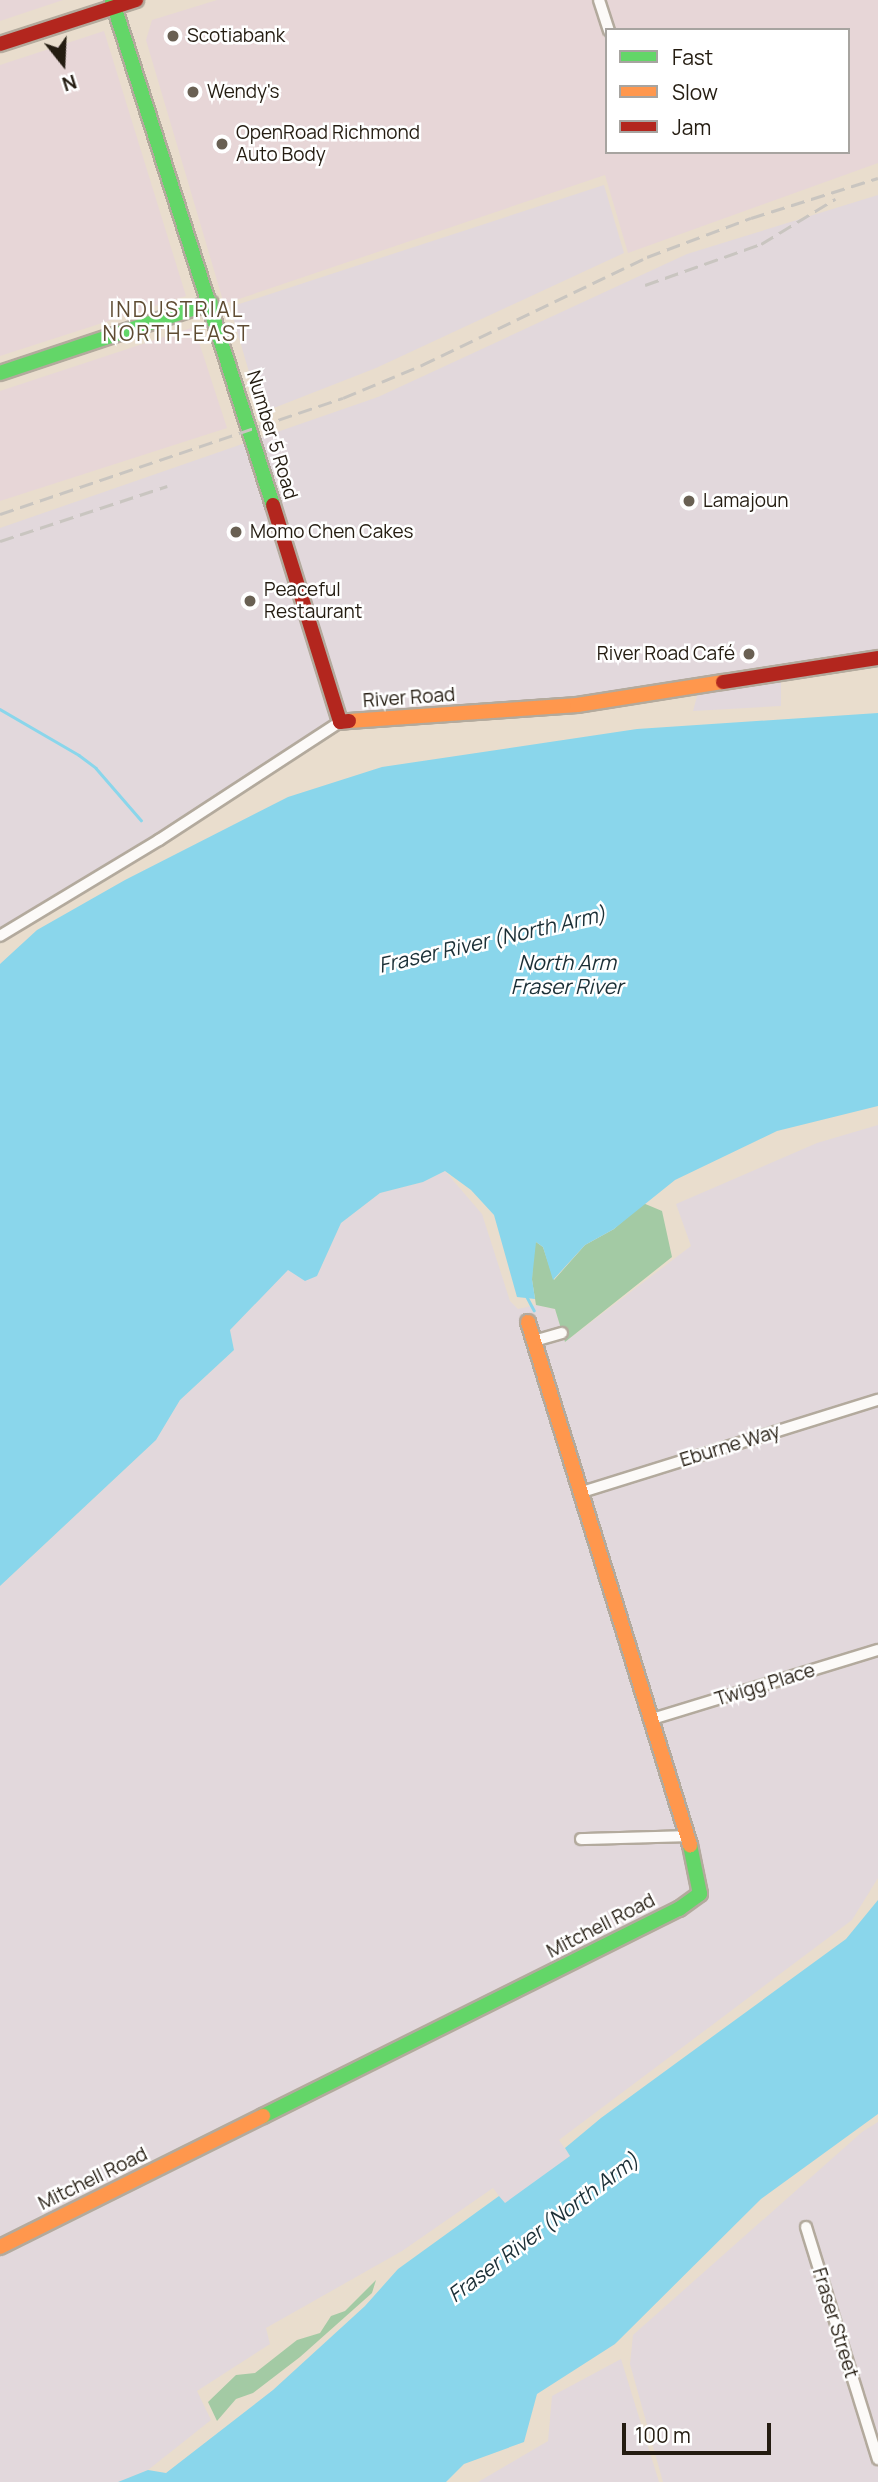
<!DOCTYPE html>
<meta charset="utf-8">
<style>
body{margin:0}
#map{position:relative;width:878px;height:2482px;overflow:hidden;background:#e9ddcd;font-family:Manrope,sans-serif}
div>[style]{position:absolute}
.commercial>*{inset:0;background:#e7d6d7}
.industrial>*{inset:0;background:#e2d8dc}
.forest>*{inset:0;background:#a3caa4}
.water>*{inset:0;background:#8ad6eb}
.stream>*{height:2.5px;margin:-1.25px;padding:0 1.25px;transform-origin:1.25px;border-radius:1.25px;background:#8ad6eb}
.roads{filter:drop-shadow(2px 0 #b3aa9d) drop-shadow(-2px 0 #b3aa9d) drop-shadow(0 2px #b3aa9d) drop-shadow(0 -2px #b3aa9d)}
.street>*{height:10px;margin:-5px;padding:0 5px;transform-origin:5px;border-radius:5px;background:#fcfaf8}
.fast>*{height:14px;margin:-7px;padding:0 7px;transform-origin:7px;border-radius:7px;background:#63d668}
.slow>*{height:14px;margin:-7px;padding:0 7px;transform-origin:7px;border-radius:7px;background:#ff974d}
.jam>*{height:14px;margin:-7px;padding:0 7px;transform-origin:7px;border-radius:7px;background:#b3261e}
.rail>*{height:2.5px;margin-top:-1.25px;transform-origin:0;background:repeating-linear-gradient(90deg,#c9c5c0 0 14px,transparent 0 21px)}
.dots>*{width:19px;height:19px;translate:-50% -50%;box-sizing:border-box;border:4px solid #fff;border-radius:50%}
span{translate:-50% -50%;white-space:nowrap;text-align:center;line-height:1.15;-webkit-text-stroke:5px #fff;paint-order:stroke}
.poi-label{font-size:19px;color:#241c11}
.left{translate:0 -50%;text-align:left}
.right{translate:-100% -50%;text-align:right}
.street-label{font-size:19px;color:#241c11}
.neighbourhood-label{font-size:21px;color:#5f4c33;letter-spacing:2px}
.water-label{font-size:21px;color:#1b2f36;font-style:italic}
.legend{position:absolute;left:605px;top:28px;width:245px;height:126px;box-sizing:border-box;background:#fff;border:2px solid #a7a4a0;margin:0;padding:9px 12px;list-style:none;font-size:21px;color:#241c11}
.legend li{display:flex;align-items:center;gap:14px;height:35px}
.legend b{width:35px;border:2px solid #a7a4a0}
.north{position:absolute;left:28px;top:28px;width:70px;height:70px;-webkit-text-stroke:5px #fff;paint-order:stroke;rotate:162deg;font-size:19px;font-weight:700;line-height:28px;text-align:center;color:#241c11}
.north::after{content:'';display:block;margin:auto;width:24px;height:32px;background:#241c11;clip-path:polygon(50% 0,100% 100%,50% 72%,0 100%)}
.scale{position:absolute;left:622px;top:2423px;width:149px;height:32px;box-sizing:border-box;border:4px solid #241c11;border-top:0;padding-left:9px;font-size:21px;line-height:24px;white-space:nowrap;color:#241c11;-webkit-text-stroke:5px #fff;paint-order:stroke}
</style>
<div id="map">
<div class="commercial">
<div style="clip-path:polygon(0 0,63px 0,0 21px)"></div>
<div style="clip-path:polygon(evenodd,217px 0,878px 0,878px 163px,628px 253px,605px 175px,224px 304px,146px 40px,152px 20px,217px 0,607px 30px,848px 30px,848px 152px,607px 152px,607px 30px)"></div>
<div style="clip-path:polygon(104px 31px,186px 296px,0 356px,0 65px)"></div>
<div style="clip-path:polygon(194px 327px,227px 428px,0 501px,0 391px)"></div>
</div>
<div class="industrial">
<div style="clip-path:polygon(604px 185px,624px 253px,376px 368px,261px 413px,230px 307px)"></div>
<div style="clip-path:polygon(878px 195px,878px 658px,577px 705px,340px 722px,0 936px,0 528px,378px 397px,687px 254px)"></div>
<div style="clip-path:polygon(781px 678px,781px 706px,693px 711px,699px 689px)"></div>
<div style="clip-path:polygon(878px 1125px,878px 1878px,852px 1920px,559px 2140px,570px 2156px,505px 2204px,493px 2188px,402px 2251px,266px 2328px,270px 2344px,197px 2391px,211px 2420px,148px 2470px,118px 2482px,0 2482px,0 1586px,156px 1440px,180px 1400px,234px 1350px,230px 1330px,288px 1269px,317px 1276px,341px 1223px,380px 1193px,423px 1182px,445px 1171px,482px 1214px,510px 1301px,518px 1309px,536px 1305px,555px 1309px,565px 1342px,691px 1246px,676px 1204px,817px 1143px)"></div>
<div style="clip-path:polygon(878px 2122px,878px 2482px,663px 2482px,630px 2364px,633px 2335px,862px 2132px)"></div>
<div style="clip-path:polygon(621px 2359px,659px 2482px,478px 2482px,548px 2441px,552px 2396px)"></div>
</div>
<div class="forest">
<div style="clip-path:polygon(643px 1203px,662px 1211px,672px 1257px,565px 1342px,555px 1309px,536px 1305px,532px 1280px,533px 1244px,536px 1242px,543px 1247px,554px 1280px,585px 1245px,614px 1229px)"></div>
<div style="clip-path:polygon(376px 2280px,372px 2293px,300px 2357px,253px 2393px,236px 2399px,217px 2421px,208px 2402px,236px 2375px,255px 2373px,297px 2340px,320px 2333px,331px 2316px,345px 2311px)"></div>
</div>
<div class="water">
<div style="clip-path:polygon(878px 713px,878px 1106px,777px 1131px,675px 1180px,614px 1229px,585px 1245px,553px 1280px,543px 1247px,536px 1242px,532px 1279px,535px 1299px,517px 1297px,494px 1215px,471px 1190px,445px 1171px,423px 1182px,380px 1193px,341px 1223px,317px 1276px,305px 1281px,288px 1270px,230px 1330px,234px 1350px,180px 1400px,156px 1440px,0 1586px,0 964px,37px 930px,125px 880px,288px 797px,382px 767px,637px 729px)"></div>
<div style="clip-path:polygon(878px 1900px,878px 2114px,761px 2199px,615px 2344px,537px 2394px,524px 2442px,464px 2464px,446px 2482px,118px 2482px,148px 2470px,166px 2473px,273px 2390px,365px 2306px,398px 2269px,499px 2196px,505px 2203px,570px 2156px,565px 2148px,601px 2118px,846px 1939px)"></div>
</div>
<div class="stream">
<div style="left:0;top:709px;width:91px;rotate:30.2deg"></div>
<div style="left:79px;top:755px;width:21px;rotate:37deg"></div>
<div style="left:96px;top:768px;width:69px;rotate:49.1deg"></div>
<div style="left:527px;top:1297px;width:15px;rotate:62deg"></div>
</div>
<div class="roads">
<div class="street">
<div style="left:599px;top:0;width:32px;rotate:72deg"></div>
<div style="left:0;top:936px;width:186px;rotate:-31.1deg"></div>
<div style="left:159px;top:840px;width:216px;rotate:-33.1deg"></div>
<div style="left:534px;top:1341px;width:29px;rotate:-16deg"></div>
<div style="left:582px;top:1492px;width:310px;rotate:-17.3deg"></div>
<div style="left:652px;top:1719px;width:236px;rotate:-17deg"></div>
<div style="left:581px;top:1839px;width:105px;rotate:-1.6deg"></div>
<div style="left:806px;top:2227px;width:243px;rotate:72.8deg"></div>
</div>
<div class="fast">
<div style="left:112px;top:0;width:530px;rotate:72.32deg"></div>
<div style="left:0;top:373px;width:222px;rotate:-18.4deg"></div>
<div style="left:263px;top:2116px;width:465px;rotate:-26.5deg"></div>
<div style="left:679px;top:1909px;width:26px;rotate:-36deg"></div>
<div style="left:700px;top:1894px;width:50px;rotate:-101.5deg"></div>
</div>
<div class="slow">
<div style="left:349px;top:721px;width:229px;rotate:-4deg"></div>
<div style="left:577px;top:705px;width:148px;rotate:-9deg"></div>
<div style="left:528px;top:1322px;width:548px;rotate:72.79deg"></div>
<div style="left:0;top:2247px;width:294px;rotate:-26.5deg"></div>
</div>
<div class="jam">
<div style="left:0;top:44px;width:143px;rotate:-17.9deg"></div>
<div style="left:273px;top:505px;width:227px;rotate:72.8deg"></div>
<div style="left:340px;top:722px;width:9px;rotate:-6deg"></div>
<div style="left:723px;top:682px;width:157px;rotate:-8.8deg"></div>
</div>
</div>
<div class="rail">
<div style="left:645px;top:285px;width:123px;rotate:-19.5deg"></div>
<div style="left:761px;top:244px;width:87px;rotate:-31.3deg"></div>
<div style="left:0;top:514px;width:362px;rotate:-18.7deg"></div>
<div style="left:343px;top:398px;width:86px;rotate:-22.7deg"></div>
<div style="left:422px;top:365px;width:250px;rotate:-25.6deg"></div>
<div style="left:647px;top:257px;width:111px;rotate:-20.6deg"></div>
<div style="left:751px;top:218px;width:133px;rotate:-17.5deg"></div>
<div style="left:0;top:541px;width:176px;rotate:-18.2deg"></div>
</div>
<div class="dots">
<div style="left:173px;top:36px;background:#696053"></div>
<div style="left:193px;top:92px;background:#696053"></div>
<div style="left:222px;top:144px;background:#696053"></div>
<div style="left:689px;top:501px;background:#696053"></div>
<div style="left:236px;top:532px;background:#696053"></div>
<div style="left:250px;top:601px;background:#696053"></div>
<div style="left:749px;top:654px;background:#696053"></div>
</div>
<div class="poi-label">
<span class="left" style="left:187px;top:36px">Scotiabank</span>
<span class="left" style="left:207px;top:92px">Wendy's</span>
<span class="left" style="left:236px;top:144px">OpenRoad Richmond<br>Auto Body</span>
<span class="left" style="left:703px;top:501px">Lamajoun</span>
<span class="left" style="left:250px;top:532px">Momo Chen Cakes</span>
<span class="left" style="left:264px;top:601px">Peaceful<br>Restaurant</span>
<span class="right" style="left:735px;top:654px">River Road Café</span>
</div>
<div class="street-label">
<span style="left:272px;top:435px;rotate:73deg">Number 5 Road</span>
<span style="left:409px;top:698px;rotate:-4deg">River Road</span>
<span style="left:730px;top:1446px;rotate:-17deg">Eburne Way</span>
<span style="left:765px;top:1685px;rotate:-17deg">Twigg Place</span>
<span style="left:601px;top:1926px;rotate:-27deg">Mitchell Road</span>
<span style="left:93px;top:2179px;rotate:-26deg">Mitchell Road</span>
<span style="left:835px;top:2323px;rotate:73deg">Fraser Street</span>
</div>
<div class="neighbourhood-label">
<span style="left:177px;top:321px">INDUSTRIAL<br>NORTH-EAST</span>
</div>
<div class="water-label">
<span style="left:492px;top:939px;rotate:-13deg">Fraser River (North Arm)</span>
<span style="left:567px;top:974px">North Arm<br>Fraser River</span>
<span style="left:543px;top:2227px;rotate:-37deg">Fraser River (North Arm)</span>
</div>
<ul class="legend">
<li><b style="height:9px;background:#63d668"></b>Fast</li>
<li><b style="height:9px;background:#ff974d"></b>Slow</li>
<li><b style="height:9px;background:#b3261e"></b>Jam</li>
</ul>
<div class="north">N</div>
<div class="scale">100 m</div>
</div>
